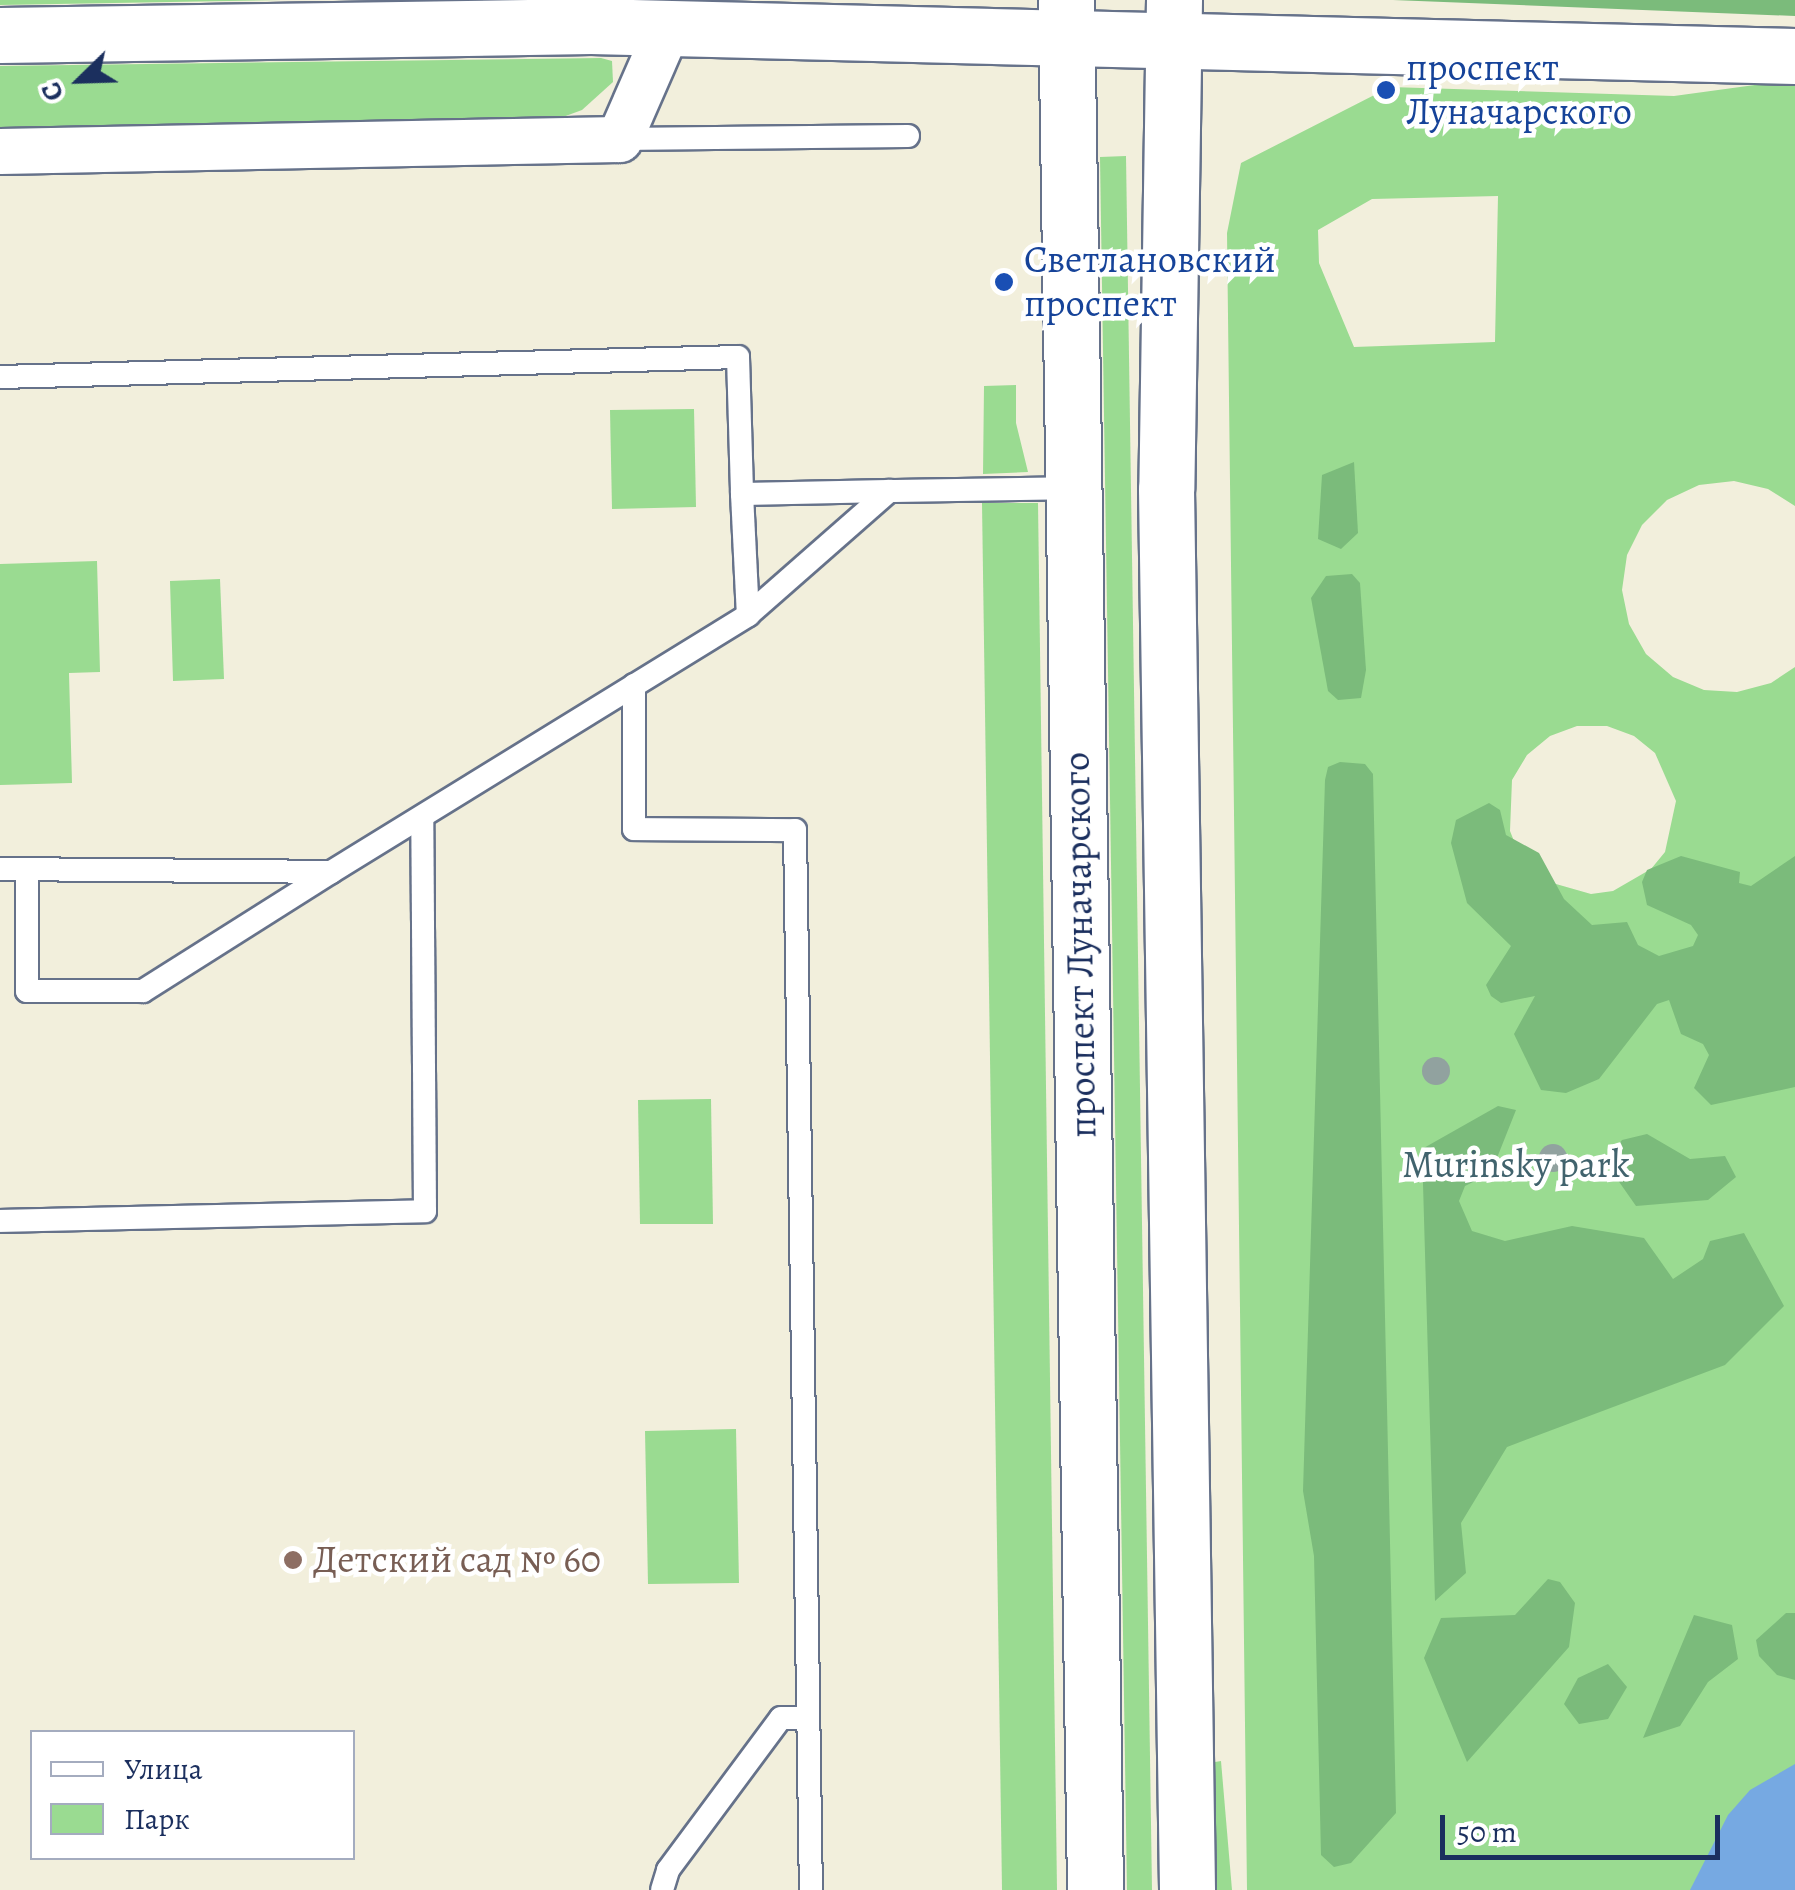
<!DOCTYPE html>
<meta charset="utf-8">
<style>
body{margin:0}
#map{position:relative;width:1795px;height:1890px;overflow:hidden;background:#f2efdc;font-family:Alegreya,serif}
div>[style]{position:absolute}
.green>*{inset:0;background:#9adb91}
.forest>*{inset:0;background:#7bbb7b}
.water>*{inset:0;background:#76a9e2}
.roads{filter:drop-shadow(2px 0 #66728a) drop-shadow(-2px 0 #66728a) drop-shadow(0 2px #66728a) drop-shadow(0 -2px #66728a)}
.service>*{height:22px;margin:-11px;padding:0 11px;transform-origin:11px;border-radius:11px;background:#fff}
.minor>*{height:45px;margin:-22.5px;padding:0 22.5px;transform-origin:22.5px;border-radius:22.5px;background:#fff}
.secondary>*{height:55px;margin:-27.5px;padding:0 27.5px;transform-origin:27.5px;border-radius:27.5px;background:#fff}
.trees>*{width:28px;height:28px;margin:-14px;border-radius:50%;background:#91a29f}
.dots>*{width:28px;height:28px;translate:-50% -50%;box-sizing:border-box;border:5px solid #fff;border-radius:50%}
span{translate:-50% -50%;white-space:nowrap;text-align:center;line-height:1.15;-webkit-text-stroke:9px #fff;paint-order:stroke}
.transit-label{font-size:38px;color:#164399}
.left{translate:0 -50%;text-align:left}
.street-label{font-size:38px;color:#1b2f5e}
.park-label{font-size:38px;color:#41636d}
.education-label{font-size:38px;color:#785e54}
.legend{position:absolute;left:30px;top:1730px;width:325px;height:130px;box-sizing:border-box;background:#fff;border:2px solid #a4acbf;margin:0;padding:12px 18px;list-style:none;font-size:30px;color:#1b2f5e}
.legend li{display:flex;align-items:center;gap:20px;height:50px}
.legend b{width:50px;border:2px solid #a4acbf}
.north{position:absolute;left:30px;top:30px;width:100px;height:100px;-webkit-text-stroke:8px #fff;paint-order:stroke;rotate:247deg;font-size:28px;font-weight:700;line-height:40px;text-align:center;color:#1b2f5e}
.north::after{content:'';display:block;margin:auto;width:35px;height:45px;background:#1b2f5e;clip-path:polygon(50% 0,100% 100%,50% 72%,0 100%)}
.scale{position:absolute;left:1440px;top:1815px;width:280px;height:45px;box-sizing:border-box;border:5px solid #1b2f5e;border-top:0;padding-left:12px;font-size:30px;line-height:35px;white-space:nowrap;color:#1b2f5e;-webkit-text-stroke:8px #fff;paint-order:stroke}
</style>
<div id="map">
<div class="green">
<div style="clip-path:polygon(0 0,282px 0,0 5px)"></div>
<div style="clip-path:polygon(601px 58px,612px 61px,613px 82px,582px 110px,552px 121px,0 130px,0 66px)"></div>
<div style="clip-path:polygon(evenodd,1762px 84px,1795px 85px,1795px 506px,1768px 489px,1734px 481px,1699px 485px,1667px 500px,1642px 525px,1627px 555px,1622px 590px,1629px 624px,1646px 654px,1673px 677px,1704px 690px,1737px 692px,1771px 683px,1795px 667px,1795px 1890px,1247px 1890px,1227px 233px,1241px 163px,1390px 87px,1674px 96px,1762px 84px,1498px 196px,1495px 342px,1354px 347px,1319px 263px,1318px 230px,1372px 199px,1498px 196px,1762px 84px,1577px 726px,1607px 726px,1634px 736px,1655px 753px,1676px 801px,1665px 852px,1651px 869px,1613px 891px,1591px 894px,1549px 882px,1518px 851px,1510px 831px,1512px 780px,1527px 755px,1550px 736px,1577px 726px)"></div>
<div style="clip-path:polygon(1126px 156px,1152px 1890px,1127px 1890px,1100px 157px)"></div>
<div style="clip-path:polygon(1016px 385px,1016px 423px,1028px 472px,983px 474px,984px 386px)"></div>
<div style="clip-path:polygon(694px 409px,696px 507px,612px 509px,610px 410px)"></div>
<div style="clip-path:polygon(982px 503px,1038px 503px,1057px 1890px,1002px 1890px)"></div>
<div style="clip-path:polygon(97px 561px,100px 672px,69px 673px,72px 783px,0 785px,0 564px)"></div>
<div style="clip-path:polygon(220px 579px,224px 679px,173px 681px,170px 581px)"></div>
<div style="clip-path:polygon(711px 1099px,713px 1224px,640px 1224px,638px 1100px)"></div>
<div style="clip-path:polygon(736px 1429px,739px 1583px,648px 1584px,645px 1431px)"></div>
<div style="clip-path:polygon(1221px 1761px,1232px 1890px,1216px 1890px,1215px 1762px)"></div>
</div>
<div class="forest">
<div style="clip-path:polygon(1393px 0,1795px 0,1795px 16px)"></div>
<div style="clip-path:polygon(1354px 462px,1358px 533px,1341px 549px,1318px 539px,1322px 475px)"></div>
<div style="clip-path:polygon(1352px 574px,1360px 583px,1366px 670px,1361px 698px,1338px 700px,1328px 691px,1311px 598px,1326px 576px)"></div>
<div style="clip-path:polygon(1340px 762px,1365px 764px,1373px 774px,1396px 1813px,1351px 1863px,1334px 1867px,1321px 1855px,1314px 1556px,1303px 1491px,1325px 780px,1328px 767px)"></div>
<div style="clip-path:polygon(1489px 803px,1500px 810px,1506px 835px,1539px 853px,1564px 899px,1592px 925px,1627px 922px,1638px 945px,1659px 956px,1693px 946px,1698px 935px,1691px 925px,1647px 905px,1642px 882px,1647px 870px,1681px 856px,1740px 872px,1739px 883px,1751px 886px,1795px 856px,1795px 1087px,1711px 1105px,1694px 1088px,1709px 1055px,1703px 1044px,1681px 1034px,1669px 1000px,1657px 1004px,1599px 1079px,1566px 1093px,1541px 1090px,1514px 1034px,1535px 996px,1501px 1003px,1491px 996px,1486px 985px,1511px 946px,1467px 903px,1451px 843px,1456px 820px)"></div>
<div style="clip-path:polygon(1498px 1106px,1516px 1110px,1491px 1173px,1465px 1186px,1459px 1201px,1472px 1231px,1505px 1241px,1572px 1226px,1644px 1238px,1673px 1279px,1703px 1259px,1710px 1241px,1744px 1233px,1784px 1306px,1725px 1365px,1507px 1447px,1461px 1523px,1466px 1573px,1435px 1601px,1422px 1149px)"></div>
<div style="clip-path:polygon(1647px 1134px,1690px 1159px,1725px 1156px,1736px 1177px,1708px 1200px,1636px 1206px,1615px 1176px,1614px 1150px,1622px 1140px)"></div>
<div style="clip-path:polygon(1548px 1579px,1560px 1582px,1575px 1603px,1569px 1647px,1467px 1762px,1424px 1658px,1441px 1618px,1515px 1615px)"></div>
<div style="clip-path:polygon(1786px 1613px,1795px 1613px,1795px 1680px,1777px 1675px,1759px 1656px,1756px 1640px)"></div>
<div style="clip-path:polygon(1694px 1615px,1732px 1625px,1738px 1659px,1708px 1682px,1680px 1726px,1643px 1738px)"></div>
<div style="clip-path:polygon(1608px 1664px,1627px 1687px,1608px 1719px,1579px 1724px,1564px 1704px,1578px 1678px)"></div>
</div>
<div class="water">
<div style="clip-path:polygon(1795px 1764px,1795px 1890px,1690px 1890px,1728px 1815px,1750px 1790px)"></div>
</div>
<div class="roads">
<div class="service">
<div style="left:619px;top:139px;width:289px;rotate:-0.6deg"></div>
<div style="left:0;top:377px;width:738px;rotate:-1.55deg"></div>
<div style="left:738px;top:357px;width:137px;rotate:88.3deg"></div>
<div style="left:742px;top:494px;width:147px;rotate:-1.2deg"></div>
<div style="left:742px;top:494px;width:121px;rotate:87.2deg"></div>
<div style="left:634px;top:685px;width:144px;rotate:90deg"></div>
<div style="left:634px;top:829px;width:161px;rotate:0.4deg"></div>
<div style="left:795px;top:830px;width:1060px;rotate:89.14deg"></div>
<div style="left:0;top:869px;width:331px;rotate:0.5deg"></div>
<div style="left:331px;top:872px;width:490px;rotate:-31.6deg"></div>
<div style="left:748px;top:615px;width:188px;rotate:-41.3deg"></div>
<div style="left:889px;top:491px;width:183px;rotate:-0.9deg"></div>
<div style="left:27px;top:870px;width:121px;rotate:90deg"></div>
<div style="left:27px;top:991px;width:116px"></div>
<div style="left:143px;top:991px;width:222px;rotate:-32.3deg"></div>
<div style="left:0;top:1221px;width:425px;rotate:-1.3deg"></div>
<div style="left:425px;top:1211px;width:390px;rotate:-90.4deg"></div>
<div style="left:662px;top:1890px;width:21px;rotate:-73deg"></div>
<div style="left:668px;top:1870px;width:189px;rotate:-53.4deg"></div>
<div style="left:781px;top:1718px;width:27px"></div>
</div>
<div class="minor">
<div style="left:0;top:151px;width:619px;rotate:-1.11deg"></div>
<div style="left:619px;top:139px;width:122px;rotate:-66.4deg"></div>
</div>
<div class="secondary">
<div style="left:1066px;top:0;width:1890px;rotate:89.12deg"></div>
<div style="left:1174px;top:0;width:489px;rotate:90.9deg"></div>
<div style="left:1166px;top:489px;width:1401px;rotate:89.14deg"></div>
<div style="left:0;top:35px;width:591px;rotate:-0.87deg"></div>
<div style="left:591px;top:26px;width:1204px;rotate:1.43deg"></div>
</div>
</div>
<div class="trees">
<div style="left:1436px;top:1071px"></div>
<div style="left:1553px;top:1158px"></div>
</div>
<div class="dots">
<div style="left:1386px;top:90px;background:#1a4fb4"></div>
<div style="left:1004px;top:282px;background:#1a4fb4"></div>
<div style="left:293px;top:1560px;background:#8d6e63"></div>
</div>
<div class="transit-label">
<span class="left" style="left:1406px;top:90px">проспект<br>Луначарского</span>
<span class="left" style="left:1024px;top:282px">Светлановский<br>проспект</span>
</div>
<div class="street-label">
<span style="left:1080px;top:945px;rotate:-91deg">проспект Луначарского</span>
</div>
<div class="park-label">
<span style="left:1516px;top:1165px">Murinsky park</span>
</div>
<div class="education-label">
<span class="left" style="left:313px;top:1560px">Детский сад № 60</span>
</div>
<ul class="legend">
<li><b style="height:12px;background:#fff"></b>Улица</li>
<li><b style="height:28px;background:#9adb91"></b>Парк</li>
</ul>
<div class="north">С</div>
<div class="scale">50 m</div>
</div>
